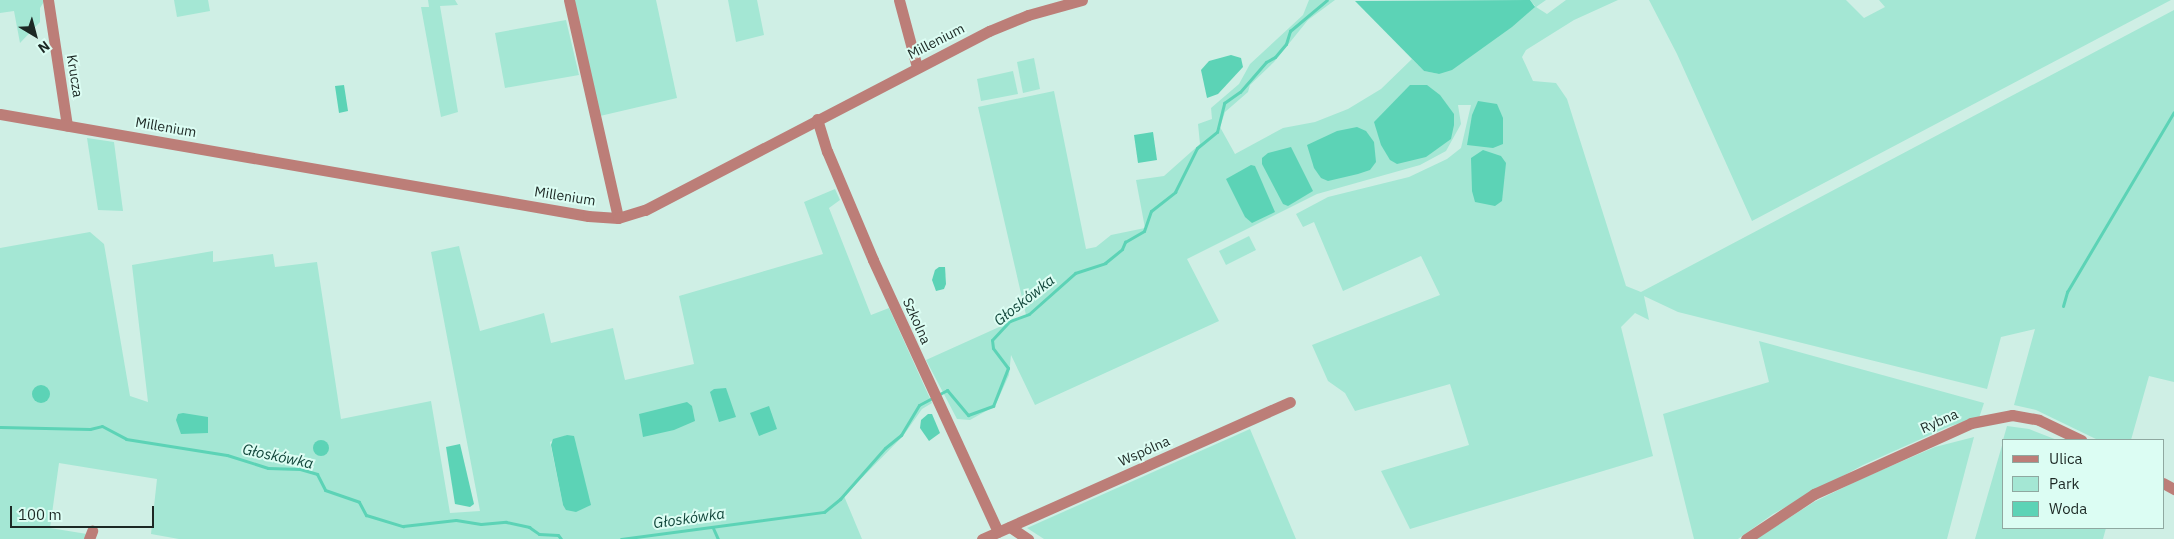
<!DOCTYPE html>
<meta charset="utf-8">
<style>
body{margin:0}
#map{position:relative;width:2174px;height:539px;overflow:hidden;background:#cfefe5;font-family:"IBM Plex Sans",sans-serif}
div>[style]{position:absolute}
.green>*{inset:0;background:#a4e7d4}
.water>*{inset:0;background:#5cd3b6}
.round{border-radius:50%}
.stream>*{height:3px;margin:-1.5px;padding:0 1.5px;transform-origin:1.5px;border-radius:1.5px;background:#5cd3b6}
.minor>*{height:11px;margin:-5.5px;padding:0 5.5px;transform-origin:5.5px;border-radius:5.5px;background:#bc7e78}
span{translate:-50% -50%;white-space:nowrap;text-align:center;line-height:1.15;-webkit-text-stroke:4px #dcfdf3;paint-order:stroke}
.street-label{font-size:14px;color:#1c2824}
.water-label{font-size:15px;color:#11463a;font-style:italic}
.legend{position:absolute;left:2002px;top:439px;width:162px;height:90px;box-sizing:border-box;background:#dcfdf3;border:1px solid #8fa8a0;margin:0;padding:6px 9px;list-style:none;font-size:15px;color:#1c2824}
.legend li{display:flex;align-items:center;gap:10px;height:25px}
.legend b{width:25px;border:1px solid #8fa8a0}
.north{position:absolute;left:10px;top:10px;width:50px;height:50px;-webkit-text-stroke:4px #dcfdf3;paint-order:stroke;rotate:143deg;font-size:14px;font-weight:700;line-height:20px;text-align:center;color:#1c2824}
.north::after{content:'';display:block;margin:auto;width:18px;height:22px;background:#1c2824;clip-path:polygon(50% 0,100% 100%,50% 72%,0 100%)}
.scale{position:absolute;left:10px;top:506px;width:144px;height:22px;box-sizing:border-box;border:2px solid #1c2824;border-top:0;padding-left:6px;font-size:15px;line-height:18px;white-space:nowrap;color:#1c2824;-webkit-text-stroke:4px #dcfdf3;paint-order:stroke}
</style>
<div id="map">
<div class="green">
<div style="clip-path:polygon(0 0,45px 0,40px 8px,40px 22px,20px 43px,14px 11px,0 13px)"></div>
<div style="clip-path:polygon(174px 0,208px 0,210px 11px,177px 17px)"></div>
<div style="clip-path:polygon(428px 0,455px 0,458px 5px,440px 6px,458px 112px,441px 117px,421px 7px,429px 7px)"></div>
<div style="clip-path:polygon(574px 0,656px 0,677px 98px,600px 116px)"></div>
<div style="clip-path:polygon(728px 0,757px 0,764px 35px,736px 42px)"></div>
<div style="clip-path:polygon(1309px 0,1335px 0,1308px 20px,1274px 62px,1250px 85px,1248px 92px,1225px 112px,1220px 127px,1235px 154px,1283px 128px,1315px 122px,1348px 109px,1381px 89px,1412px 59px,1424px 71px,1439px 74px,1535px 6px,1530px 0,1546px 0,1536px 7px,1547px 14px,1566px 0,1618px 0,1574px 20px,1526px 50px,1522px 57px,1533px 81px,1556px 83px,1567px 99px,1626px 286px,1641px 292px,2174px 10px,2174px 382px,2149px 376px,2131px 440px,2098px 440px,2036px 410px,2014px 405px,2035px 329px,2001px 337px,1987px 389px,1678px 312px,1644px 296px,1649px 320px,1635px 313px,1621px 327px,1653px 456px,1410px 529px,1381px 471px,1469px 445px,1450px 384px,1355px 411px,1345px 393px,1328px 381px,1312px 345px,1440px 295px,1421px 256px,1343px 291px,1314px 222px,1303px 227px,1296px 214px,1328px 197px,1409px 177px,1447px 159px,1461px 148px,1471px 105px,1458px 105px,1461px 124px,1446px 151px,1420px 165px,1317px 194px,1187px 259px,1219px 321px,1035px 405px,1011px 355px,1009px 375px,995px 406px,970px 420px,957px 419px,926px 360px,1026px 315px,978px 107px,1054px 91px,1086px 249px,1096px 247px,1111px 235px,1145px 228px,1136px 180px,1164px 176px,1200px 144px,1198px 124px,1212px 119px,1211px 108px,1239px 84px,1250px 64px,1303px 15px)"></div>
<div style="clip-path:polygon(1649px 0,1846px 0,1864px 18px,1885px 7px,1879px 0,2171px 0,1752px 221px,1677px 54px)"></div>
<div style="clip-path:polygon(566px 20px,579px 75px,505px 88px,495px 33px)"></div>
<div style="clip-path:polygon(1034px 58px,1040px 89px,1023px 93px,1017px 62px)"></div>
<div style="clip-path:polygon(1013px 71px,1018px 94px,981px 101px,977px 79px)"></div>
<div style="clip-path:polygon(87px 138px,114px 142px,123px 211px,98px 210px)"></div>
<div style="clip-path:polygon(evenodd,835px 189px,840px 200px,829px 208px,871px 315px,889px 308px,932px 403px,922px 409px,903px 436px,844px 496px,862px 539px,179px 539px,151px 534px,157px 479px,59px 463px,50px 528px,87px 534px,85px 539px,0 539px,0 248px,90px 232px,104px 244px,130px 396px,148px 402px,132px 265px,213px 251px,213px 262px,273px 254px,275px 267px,317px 262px,341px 419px,431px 401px,450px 513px,480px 511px,431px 252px,459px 246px,480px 331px,544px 313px,551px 343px,613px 328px,625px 380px,694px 364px,679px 296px,823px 254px,804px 202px,835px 189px,567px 435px,563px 505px,550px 442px,567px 435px)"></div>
<div style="clip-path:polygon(1249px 236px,1256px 250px,1226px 265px,1219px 251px)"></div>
<div style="clip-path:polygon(1759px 341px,1984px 403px,1979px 418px,1950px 426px,1863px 465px,1773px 514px,1738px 539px,1694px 539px,1663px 414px,1769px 382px)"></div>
<div style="clip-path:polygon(2007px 426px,2029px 429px,2057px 440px,2003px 440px)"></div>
<div style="clip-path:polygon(1250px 429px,1296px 539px,1044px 539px,1027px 528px)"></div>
<div style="clip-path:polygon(1974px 437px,1947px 539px,1756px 539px,1814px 502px,1861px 479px,1935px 447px)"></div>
<div style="clip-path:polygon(2003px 442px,2003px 528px,2106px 528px,2103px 539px,1975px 539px)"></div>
</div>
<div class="water">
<div style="clip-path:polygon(1530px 0,1535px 7px,1512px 27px,1452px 70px,1439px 74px,1424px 71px,1355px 1px)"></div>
<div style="clip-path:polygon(1231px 55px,1241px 58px,1243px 67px,1218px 94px,1207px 98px,1201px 70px,1209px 61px)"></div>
<div style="clip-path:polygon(344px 85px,348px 111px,339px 113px,335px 86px)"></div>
<div style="clip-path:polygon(1410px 85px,1427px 85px,1440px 95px,1454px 114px,1454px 125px,1451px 139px,1426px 157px,1397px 164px,1390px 160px,1381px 145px,1374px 122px)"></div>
<div style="clip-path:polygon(1478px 101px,1497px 104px,1503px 118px,1503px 144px,1493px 148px,1467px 145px,1472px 115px)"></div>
<div style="clip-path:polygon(1357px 127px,1366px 131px,1374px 142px,1376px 162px,1370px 170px,1358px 174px,1328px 181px,1321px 178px,1314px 168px,1307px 145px,1337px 131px)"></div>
<div style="clip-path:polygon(1153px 132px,1157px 160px,1138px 163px,1134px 135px)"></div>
<div style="clip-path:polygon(1291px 147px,1313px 191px,1288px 206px,1283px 204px,1262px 164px,1262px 158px,1268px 153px)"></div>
<div style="clip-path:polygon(1483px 150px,1501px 156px,1506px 163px,1502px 201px,1495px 206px,1475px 202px,1472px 191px,1471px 158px)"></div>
<div style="clip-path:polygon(1251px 165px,1255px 166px,1275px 212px,1252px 223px,1245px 217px,1226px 179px)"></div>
<div style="clip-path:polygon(939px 267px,945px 267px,946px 284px,944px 289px,936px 291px,932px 280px,935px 270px)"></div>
<div class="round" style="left:32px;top:385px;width:18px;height:18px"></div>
<div style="clip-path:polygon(726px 388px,736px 417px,719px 422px,710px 392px,714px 389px)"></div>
<div style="clip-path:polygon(687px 402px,692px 406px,695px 421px,674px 430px,643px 437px,639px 414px)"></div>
<div style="clip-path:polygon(769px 406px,777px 429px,759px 436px,750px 413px)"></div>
<div style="clip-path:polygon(183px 413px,208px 417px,208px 433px,181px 434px,176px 420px,178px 414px)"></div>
<div style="clip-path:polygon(928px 414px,932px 414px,940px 433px,929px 441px,920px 428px,921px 420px)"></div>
<div style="clip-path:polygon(567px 435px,574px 436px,591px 505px,576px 512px,566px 510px,563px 505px,551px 445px,553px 439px)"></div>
<div class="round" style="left:313px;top:440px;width:16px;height:16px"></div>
<div style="clip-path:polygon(460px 444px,474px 504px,470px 507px,455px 504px,446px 447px)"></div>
</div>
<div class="stream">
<div style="left:2063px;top:306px;width:15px;rotate:-74deg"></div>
<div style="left:2067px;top:292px;width:209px;rotate:-59.3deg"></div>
<div style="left:0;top:427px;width:90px;rotate:1.3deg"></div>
<div style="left:90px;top:429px;width:12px;rotate:-14deg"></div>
<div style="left:102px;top:426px;width:27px;rotate:28deg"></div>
<div style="left:126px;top:439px;width:102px;rotate:9deg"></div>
<div style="left:227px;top:455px;width:43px;rotate:17.6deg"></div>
<div style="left:268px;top:468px;width:32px;rotate:2deg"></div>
<div style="left:300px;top:469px;width:18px;rotate:16deg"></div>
<div style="left:317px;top:474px;width:18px;rotate:63deg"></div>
<div style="left:325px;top:490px;width:36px;rotate:19deg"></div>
<div style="left:359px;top:502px;width:15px;rotate:62deg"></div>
<div style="left:366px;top:515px;width:39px;rotate:17deg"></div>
<div style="left:403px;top:526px;width:53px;rotate:-6.5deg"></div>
<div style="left:456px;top:520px;width:25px;rotate:9deg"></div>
<div style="left:481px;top:524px;width:25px;rotate:-5deg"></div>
<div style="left:506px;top:522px;width:24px;rotate:12deg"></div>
<div style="left:529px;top:527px;width:12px;rotate:35deg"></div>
<div style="left:539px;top:534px;width:19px;rotate:3deg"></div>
<div style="left:558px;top:535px;width:5px;rotate:53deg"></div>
<div style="left:713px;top:528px;width:12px;rotate:66deg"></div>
<div style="left:621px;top:539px;width:205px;rotate:-7.6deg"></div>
<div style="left:824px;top:512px;width:21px;rotate:-39deg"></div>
<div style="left:840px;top:499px;width:68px;rotate:-48.6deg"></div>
<div style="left:885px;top:448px;width:21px;rotate:-39deg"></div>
<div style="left:901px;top:435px;width:35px;rotate:-59deg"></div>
<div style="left:919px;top:405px;width:32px;rotate:-28deg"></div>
<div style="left:947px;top:390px;width:33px;rotate:50deg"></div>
<div style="left:968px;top:415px;width:27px;rotate:-20deg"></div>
<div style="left:993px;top:406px;width:41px;rotate:-68.5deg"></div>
<div style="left:1008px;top:368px;width:25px;rotate:-127deg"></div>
<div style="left:993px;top:348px;width:8px;rotate:-97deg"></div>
<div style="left:992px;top:340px;width:26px;rotate:-47deg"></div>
<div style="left:1010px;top:321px;width:20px;rotate:-20deg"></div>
<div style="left:1029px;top:314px;width:62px;rotate:-41.7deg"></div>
<div style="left:1075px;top:273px;width:32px;rotate:-18deg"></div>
<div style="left:1105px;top:263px;width:22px;rotate:-39deg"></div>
<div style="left:1122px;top:249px;width:8px;rotate:-67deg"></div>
<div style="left:1125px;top:242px;width:22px;rotate:-30deg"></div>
<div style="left:1144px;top:231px;width:21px;rotate:-71deg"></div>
<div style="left:1151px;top:211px;width:31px;rotate:-38deg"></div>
<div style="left:1175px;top:192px;width:49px;rotate:-63.4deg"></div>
<div style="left:1197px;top:148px;width:26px;rotate:-39deg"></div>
<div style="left:1217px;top:132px;width:30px;rotate:-76deg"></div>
<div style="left:1224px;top:103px;width:19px;rotate:-35deg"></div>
<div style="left:1240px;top:92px;width:40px;rotate:-49deg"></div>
<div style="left:1266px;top:62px;width:10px;rotate:-29deg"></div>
<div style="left:1275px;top:57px;width:17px;rotate:-50deg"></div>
<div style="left:1286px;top:44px;width:14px;rotate:-73deg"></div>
<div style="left:1290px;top:31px;width:48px;rotate:-40deg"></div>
</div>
<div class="minor">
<div style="left:48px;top:0;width:127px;rotate:81.4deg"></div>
<div style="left:569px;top:0;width:223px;rotate:77.3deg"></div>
<div style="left:899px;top:0;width:69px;rotate:75deg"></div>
<div style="left:0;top:114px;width:597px;rotate:9.84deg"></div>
<div style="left:588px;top:216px;width:30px;rotate:4deg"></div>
<div style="left:618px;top:218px;width:28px;rotate:-17deg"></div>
<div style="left:645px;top:210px;width:388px;rotate:-27.5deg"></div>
<div style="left:989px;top:31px;width:42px;rotate:-22.3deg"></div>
<div style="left:1028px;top:15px;width:56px;rotate:-15.5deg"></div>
<div style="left:817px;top:119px;width:34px;rotate:73deg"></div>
<div style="left:827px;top:151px;width:118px;rotate:67.1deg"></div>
<div style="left:873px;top:260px;width:299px;rotate:65.3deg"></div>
<div style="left:2163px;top:483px;width:13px;rotate:29deg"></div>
<div style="left:1010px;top:527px;width:22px;rotate:34deg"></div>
<div style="left:89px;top:539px;width:9px;rotate:-69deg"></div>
<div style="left:982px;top:539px;width:337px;rotate:-24deg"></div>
<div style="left:1746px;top:539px;width:82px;rotate:-33.5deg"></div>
<div style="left:1814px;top:494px;width:172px;rotate:-24.3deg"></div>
<div style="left:1971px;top:423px;width:42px;rotate:-11deg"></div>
<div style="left:2012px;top:415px;width:27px;rotate:10deg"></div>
<div style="left:2039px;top:420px;width:47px;rotate:25.5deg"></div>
</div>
<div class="street-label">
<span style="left:936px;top:41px;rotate:-27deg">Millenium</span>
<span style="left:75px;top:76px;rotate:81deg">Krucza</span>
<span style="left:166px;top:127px;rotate:10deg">Millenium</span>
<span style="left:565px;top:196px;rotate:9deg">Millenium</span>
<span style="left:917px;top:321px;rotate:66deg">Szkolna</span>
<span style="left:1939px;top:421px;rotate:-24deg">Rybna</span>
<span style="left:1144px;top:451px;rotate:-24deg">Wspólna</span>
</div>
<div class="water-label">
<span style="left:1024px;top:300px;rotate:-38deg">Głoskówka</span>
<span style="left:278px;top:456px;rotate:12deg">Głoskówka</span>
<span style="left:689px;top:518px;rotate:-8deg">Głoskówka</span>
</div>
<ul class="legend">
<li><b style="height:6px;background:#bc7e78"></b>Ulica</li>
<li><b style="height:14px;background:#a4e7d4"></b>Park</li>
<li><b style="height:14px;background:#5cd3b6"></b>Woda</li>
</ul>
<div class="north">N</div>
<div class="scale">100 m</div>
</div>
